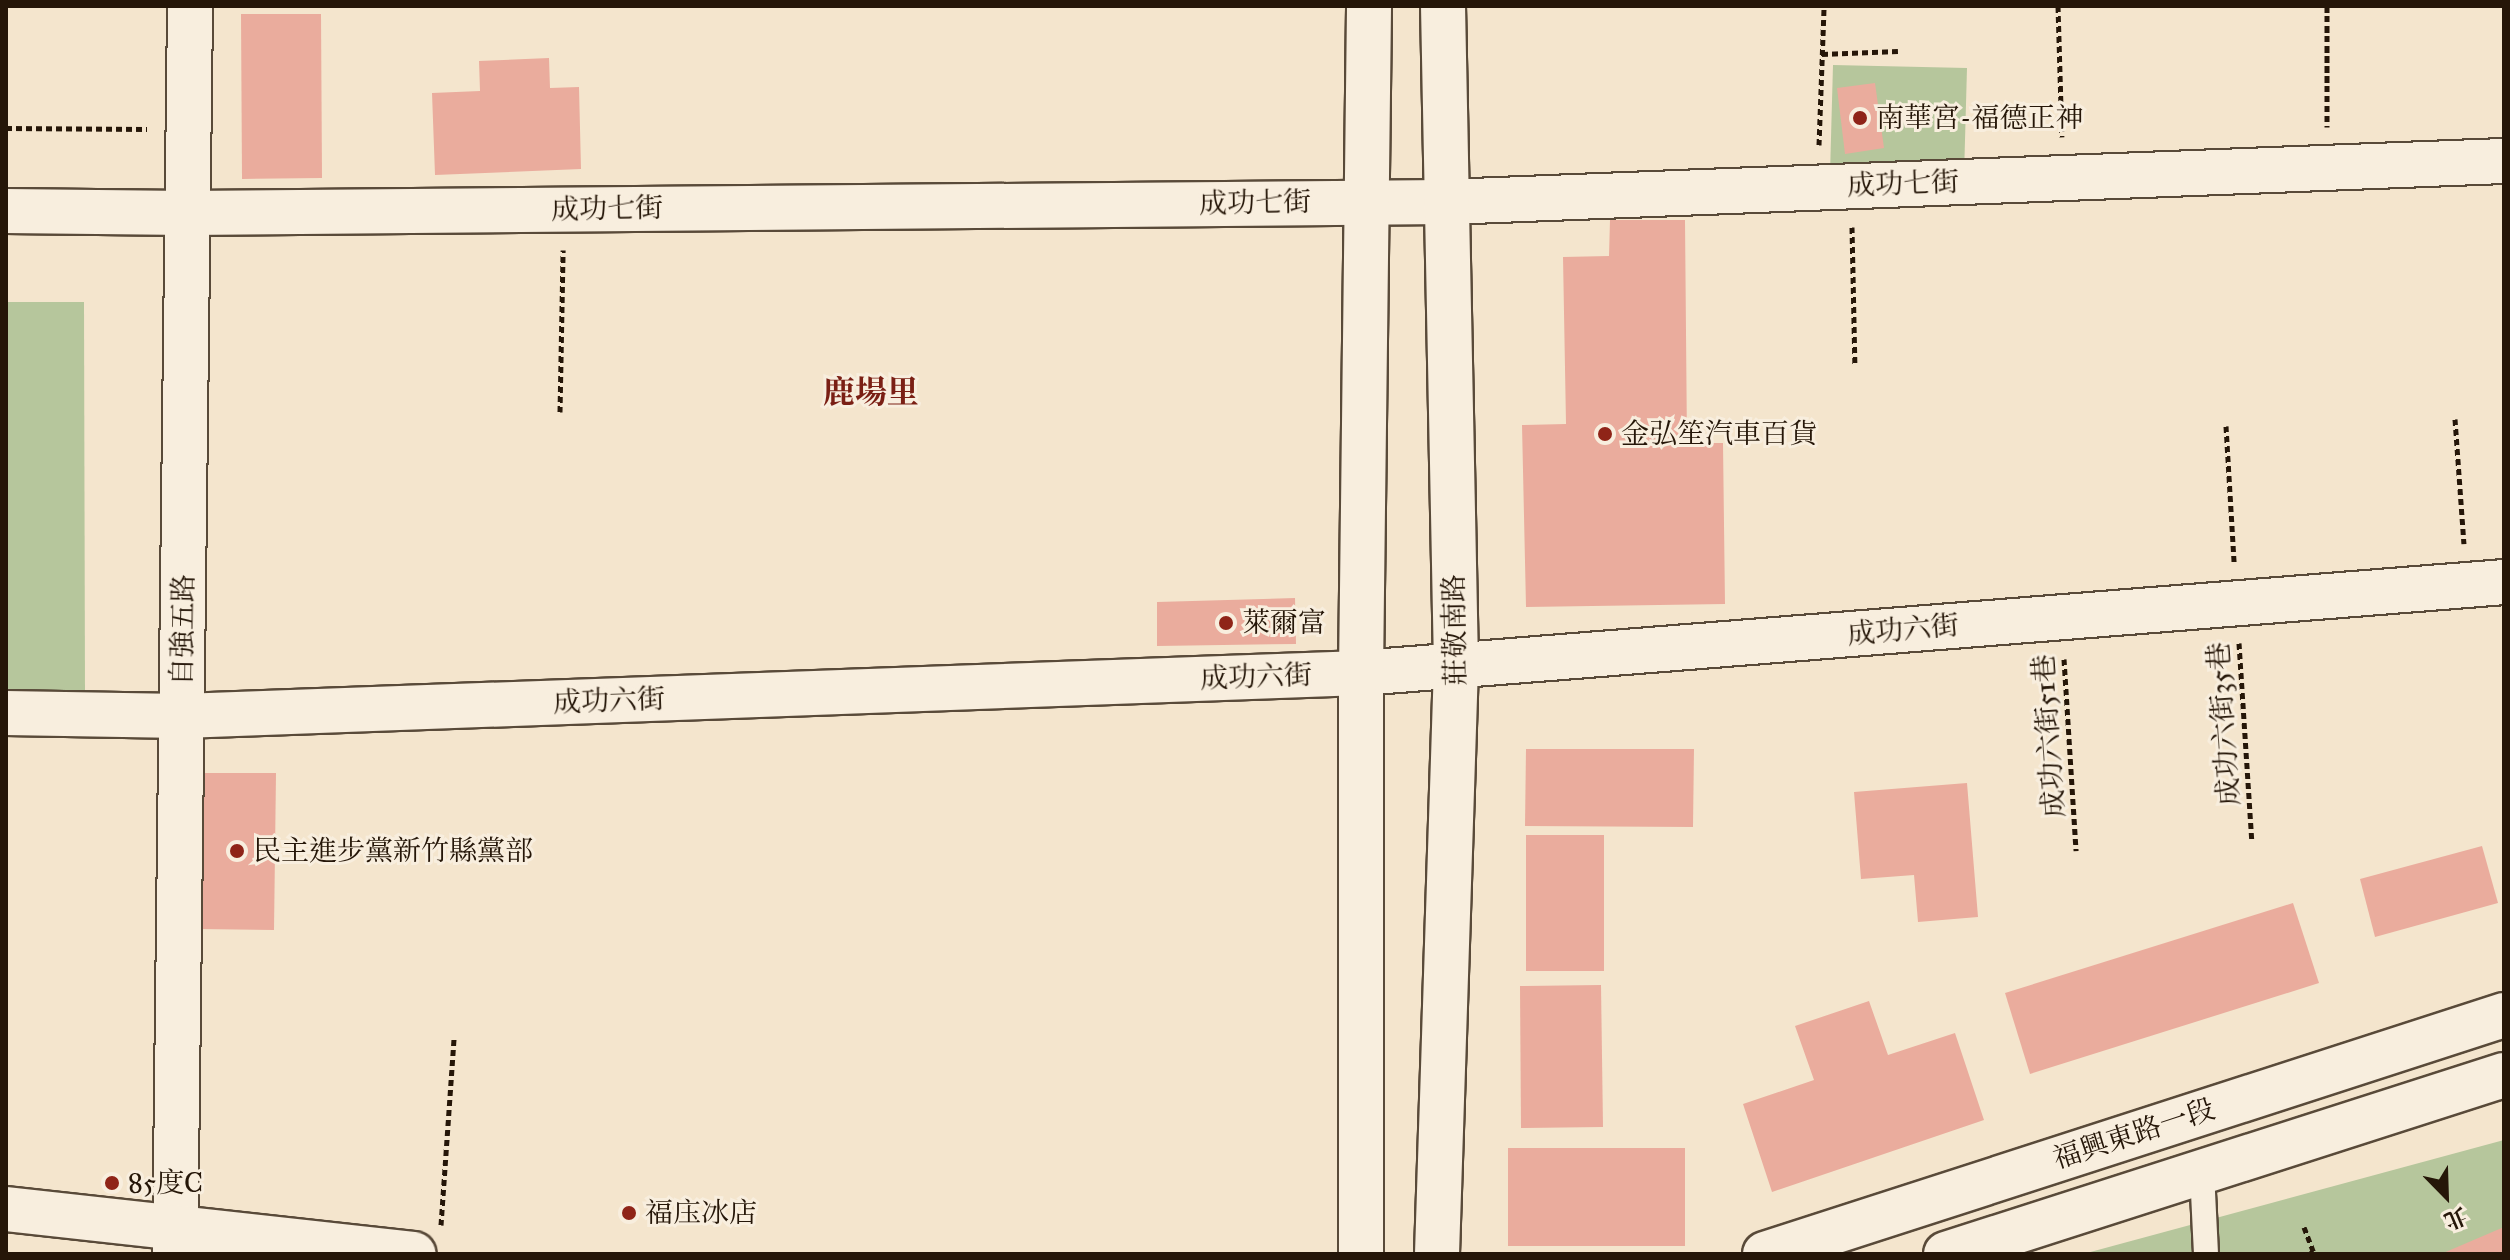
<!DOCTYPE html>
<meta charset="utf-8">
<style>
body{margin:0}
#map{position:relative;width:2510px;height:1260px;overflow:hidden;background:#f4e5cd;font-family:"IM FELL Great Primer","Noto Serif TC",serif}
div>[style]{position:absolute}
.green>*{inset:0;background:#b6c69c}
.building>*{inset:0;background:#eaac9d}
.path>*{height:5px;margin-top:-2.5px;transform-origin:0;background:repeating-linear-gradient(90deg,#251608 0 6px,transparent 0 10px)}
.roads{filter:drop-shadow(2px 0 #594a39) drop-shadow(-2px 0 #594a39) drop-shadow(0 2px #594a39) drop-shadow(0 -2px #594a39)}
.lane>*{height:24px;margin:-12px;padding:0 12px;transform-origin:12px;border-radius:12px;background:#f8eede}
.street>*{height:44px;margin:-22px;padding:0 22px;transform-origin:22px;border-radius:22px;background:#f8eede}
.secondary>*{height:44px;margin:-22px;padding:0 22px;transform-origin:22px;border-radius:22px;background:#f8eede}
.dots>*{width:22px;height:22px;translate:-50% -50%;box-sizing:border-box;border:4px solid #f8eede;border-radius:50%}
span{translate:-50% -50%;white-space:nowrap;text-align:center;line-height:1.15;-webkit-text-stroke:6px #f8eede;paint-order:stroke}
.poi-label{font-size:28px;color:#251608}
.left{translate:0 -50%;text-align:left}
.street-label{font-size:28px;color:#251608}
.quarter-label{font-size:32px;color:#7a1f14;font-weight:700}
.frame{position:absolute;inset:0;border:8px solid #251608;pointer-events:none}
.north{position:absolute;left:2406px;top:1156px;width:80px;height:80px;-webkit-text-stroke:6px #f8eede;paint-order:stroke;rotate:157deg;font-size:22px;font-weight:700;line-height:32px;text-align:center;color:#251608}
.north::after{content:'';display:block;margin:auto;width:28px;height:36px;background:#251608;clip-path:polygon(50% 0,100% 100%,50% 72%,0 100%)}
</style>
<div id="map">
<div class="green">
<div style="clip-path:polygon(1833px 65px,1967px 68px,1964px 176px,1830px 174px)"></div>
<div style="clip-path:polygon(6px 302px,84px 302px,85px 694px,6px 694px)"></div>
<div style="clip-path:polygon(2504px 1140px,2504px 1254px,2083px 1254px)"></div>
</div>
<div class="building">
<div style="clip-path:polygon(241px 14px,321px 14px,322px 178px,242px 179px)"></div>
<div style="clip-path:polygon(549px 58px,550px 88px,579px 87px,581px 169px,435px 175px,432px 93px,480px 91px,479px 61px)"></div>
<div style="clip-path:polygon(1875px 83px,1884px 148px,1845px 154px,1837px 88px)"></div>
<div style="clip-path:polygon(1610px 220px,1685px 220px,1687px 443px,1723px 443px,1725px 604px,1526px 607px,1522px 425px,1566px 424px,1563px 257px,1609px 256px)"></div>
<div style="clip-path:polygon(1295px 598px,1296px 644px,1157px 646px,1157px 602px)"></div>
<div style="clip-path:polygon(1526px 749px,1694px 749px,1693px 827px,1525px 826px)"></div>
<div style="clip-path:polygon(200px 773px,276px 773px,274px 930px,198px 929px)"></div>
<div style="clip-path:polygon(1967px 783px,1978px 917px,1918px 922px,1914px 875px,1861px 879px,1854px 792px)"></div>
<div style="clip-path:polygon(1526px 835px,1604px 835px,1604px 971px,1526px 971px)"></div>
<div style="clip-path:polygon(2482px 846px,2498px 903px,2375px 937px,2360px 879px)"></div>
<div style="clip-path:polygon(2293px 903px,2319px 983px,2030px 1074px,2005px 993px)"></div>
<div style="clip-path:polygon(1601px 985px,1603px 1127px,1521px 1128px,1520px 986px)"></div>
<div style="clip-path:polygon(1869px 1001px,1888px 1055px,1955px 1033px,1984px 1120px,1772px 1192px,1743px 1104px,1814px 1080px,1795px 1026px)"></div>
<div style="clip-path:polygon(1508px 1148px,1685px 1148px,1685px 1246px,1508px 1246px)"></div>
<div style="clip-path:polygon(2504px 1227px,2504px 1254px,2441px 1254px)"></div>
</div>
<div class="path">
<div style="left:2058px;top:6px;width:131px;rotate:88.3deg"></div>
<div style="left:2327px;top:6px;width:121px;rotate:90deg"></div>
<div style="left:1822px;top:54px;width:76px;rotate:-2.3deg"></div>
<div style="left:6px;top:128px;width:141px;rotate:0.4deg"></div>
<div style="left:1819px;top:145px;width:139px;rotate:-87.9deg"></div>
<div style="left:1852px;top:227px;width:139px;rotate:88.8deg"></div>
<div style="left:560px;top:412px;width:162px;rotate:-88.9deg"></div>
<div style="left:2455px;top:419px;width:125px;rotate:85.9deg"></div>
<div style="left:2226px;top:426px;width:136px;rotate:86.6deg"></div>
<div style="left:2239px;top:643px;width:199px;rotate:86.3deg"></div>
<div style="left:2064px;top:659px;width:192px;rotate:86.4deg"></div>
<div style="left:441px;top:1225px;width:187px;rotate:-86deg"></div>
<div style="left:2304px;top:1227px;width:26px;rotate:69deg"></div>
<div style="left:2313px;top:1251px;width:4px;rotate:135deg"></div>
</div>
<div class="roads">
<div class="lane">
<div style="left:2202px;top:1172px;width:82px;rotate:87.2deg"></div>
</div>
<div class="street">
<div style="left:6px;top:211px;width:182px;rotate:0.6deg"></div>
<div style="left:188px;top:213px;width:1258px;rotate:-0.5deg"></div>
<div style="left:1446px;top:202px;width:1059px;rotate:-2.22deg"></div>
<div style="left:6px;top:713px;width:176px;rotate:1deg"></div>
<div style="left:182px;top:716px;width:1180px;rotate:-2.09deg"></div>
<div style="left:1361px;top:673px;width:1147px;rotate:-4.55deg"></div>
<div style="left:175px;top:1254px;width:1248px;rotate:-89.31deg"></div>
</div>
<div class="secondary">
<div style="left:6px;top:1209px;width:410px;rotate:6.3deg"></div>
<div style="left:1361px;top:1254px;width:581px;rotate:-90deg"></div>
<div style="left:1361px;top:673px;width:667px;rotate:-89.31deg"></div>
<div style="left:1437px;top:1254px;width:589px;rotate:-88.15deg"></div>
<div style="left:1456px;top:665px;width:659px;rotate:-91.13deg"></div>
<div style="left:1765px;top:1254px;width:777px;rotate:-17.92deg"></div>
<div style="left:1946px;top:1254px;width:586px;rotate:-17.79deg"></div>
</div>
</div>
<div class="dots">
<div style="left:1860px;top:118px;background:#8f2418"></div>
<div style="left:1605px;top:434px;background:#8f2418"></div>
<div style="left:1226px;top:623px;background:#8f2418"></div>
<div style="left:237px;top:851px;background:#8f2418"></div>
<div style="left:112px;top:1183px;background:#8f2418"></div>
<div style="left:629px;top:1213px;background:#8f2418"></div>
</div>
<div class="poi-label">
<span class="left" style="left:1876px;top:118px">南華宮-福德正神</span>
<span class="left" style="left:1621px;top:434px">金弘笙汽車百貨</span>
<span class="left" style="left:1242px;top:623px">萊爾富</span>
<span class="left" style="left:253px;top:851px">民主進步黨新竹縣黨部</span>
<span class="left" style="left:128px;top:1183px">85度C</span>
<span class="left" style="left:645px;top:1213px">福庒冰店</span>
</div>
<div class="street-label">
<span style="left:1903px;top:184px;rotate:-2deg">成功七街</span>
<span style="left:1255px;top:203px;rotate:-1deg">成功七街</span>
<span style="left:607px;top:209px;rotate:-1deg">成功七街</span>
<span style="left:183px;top:630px;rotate:-89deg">自強五路</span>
<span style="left:1455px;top:630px;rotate:-91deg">莊敬南路</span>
<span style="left:1903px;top:630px;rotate:-5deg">成功六街</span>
<span style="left:1256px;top:677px;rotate:-2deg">成功六街</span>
<span style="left:609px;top:701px;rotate:-2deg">成功六街</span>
<span style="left:2224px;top:724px;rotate:-94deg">成功六街35巷</span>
<span style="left:2049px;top:736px;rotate:-94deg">成功六街51巷</span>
<span style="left:2134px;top:1134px;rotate:-18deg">福興東路一段</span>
</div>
<div class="quarter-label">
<span style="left:871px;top:393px">鹿場里</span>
</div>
<div class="frame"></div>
<div class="north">北</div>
</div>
